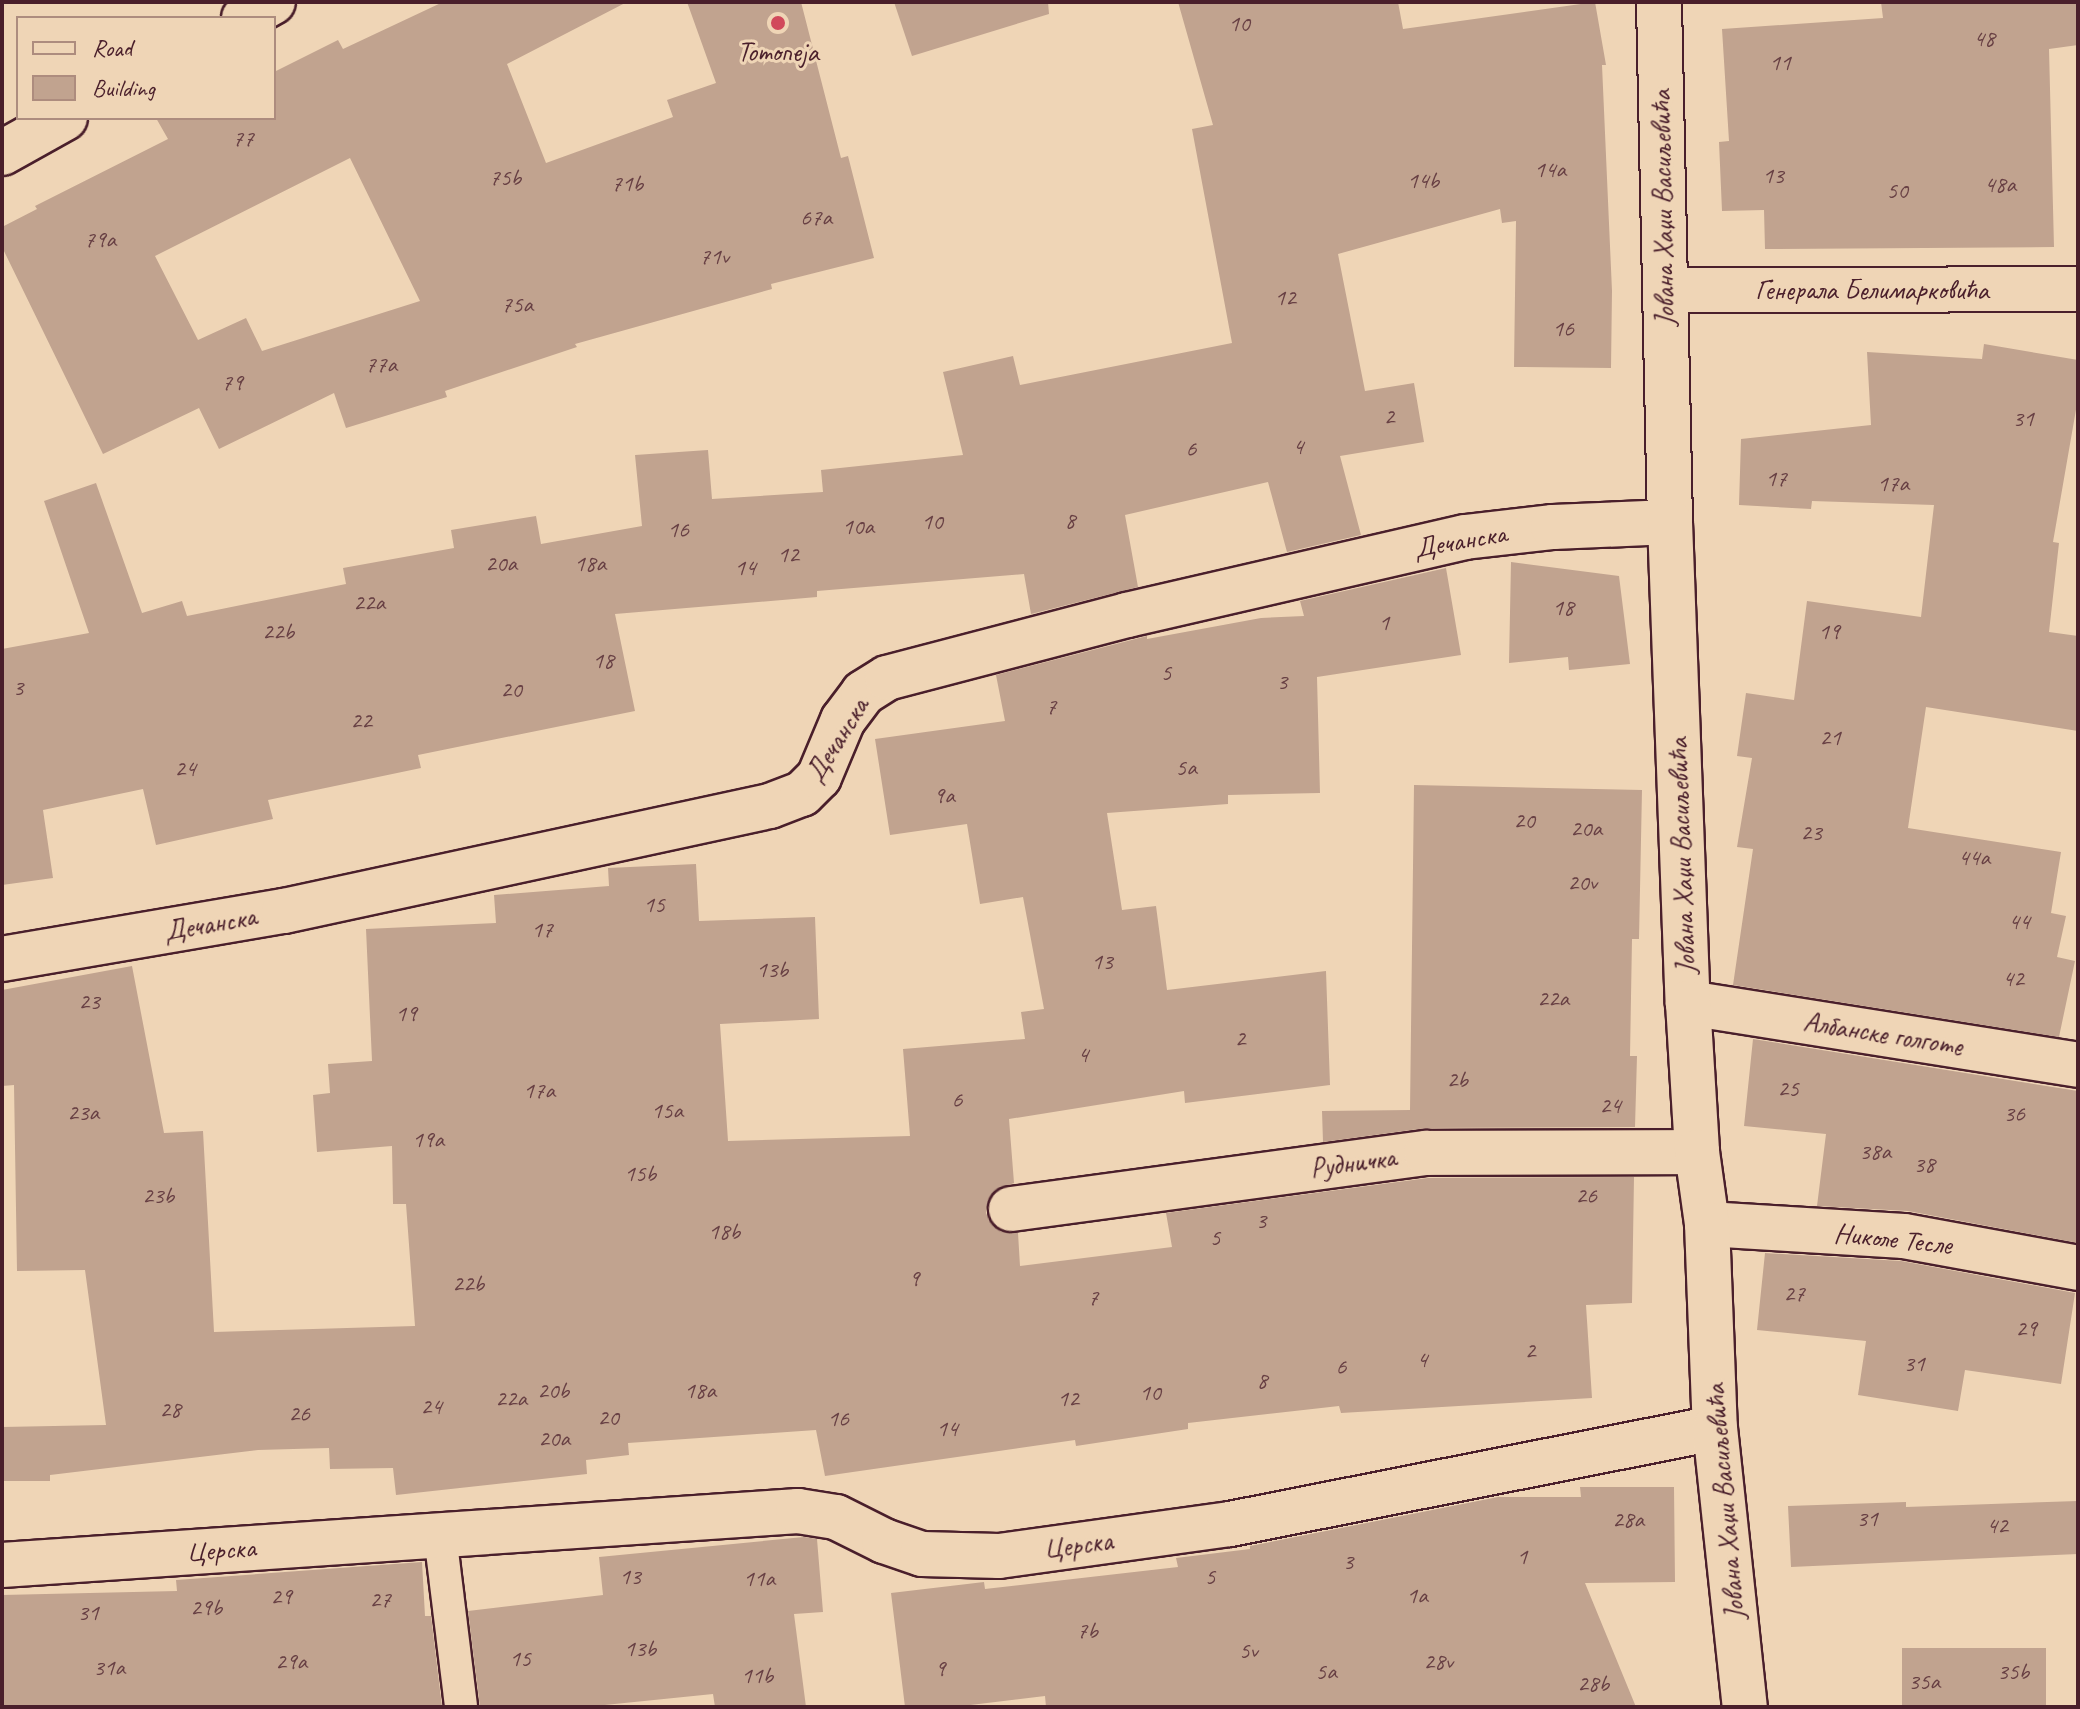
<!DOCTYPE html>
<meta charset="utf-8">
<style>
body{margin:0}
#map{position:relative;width:2080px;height:1709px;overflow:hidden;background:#efd5b6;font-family:Caveat,sans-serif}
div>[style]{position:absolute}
.building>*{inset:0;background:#c1a38f}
.roads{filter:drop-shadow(2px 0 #4a1f2b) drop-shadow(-2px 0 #4a1f2b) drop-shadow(0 2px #4a1f2b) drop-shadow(0 -2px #4a1f2b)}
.service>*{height:32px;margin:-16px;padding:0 16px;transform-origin:16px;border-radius:16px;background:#efd5b6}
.minor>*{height:44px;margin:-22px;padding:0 22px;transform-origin:22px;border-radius:22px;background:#efd5b6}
.tertiary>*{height:44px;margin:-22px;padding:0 22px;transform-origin:22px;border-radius:22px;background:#efd5b6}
.secondary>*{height:44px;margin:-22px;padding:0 22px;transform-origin:22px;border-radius:22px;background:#efd5b6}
.dots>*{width:22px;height:22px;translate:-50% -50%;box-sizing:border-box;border:4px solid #efd5b6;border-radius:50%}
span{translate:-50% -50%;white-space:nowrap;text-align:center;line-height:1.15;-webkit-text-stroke:6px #efd5b6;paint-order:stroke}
.number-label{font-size:24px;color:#684044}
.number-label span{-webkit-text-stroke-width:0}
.poi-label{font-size:28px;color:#4a1f2b}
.street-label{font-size:28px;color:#4a1f2b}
.frame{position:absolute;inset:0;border:4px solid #4a1f2b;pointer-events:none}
.legend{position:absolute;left:16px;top:16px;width:260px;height:104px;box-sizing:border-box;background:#efd5b6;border:2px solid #ad8c7e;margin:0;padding:10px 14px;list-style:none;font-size:24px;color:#4a1f2b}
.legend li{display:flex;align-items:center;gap:16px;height:40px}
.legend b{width:40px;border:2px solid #ad8c7e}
</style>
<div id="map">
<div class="building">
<div style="clip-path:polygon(evenodd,443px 2px,627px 2px,507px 64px,546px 163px,673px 117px,667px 100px,716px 83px,687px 2px,801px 2px,841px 158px,848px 156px,874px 258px,771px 284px,772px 289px,575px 344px,577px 347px,445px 391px,447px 397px,346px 428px,334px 393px,219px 449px,199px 408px,103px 454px,2px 247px,2px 227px,37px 209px,35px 206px,168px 139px,156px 118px,274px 118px,274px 72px,338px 40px,343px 49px,443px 2px,350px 158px,420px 301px,262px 351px,246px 318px,198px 340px,155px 256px,350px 158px)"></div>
<div style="clip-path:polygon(894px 2px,1048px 2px,1049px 14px,912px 56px)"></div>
<div style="clip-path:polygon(1178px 2px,1398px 2px,1403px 29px,1595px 2px,1606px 65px,1602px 65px,1612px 291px,1611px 368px,1514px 367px,1516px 221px,1502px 223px,1500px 209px,1338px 254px,1365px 391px,1414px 383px,1424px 442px,1340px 456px,1361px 535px,1287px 552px,1268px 482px,1125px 515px,1138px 587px,1031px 614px,1024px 574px,817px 591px,817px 597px,615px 614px,635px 711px,418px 755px,421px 768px,268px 800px,273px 819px,156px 845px,143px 789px,43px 810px,53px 878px,2px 885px,2px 649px,89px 633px,44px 501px,96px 483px,142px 613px,182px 601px,187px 616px,346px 584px,343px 568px,454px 548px,451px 530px,536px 516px,541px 544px,642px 526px,635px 455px,708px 450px,712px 499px,823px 492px,821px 470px,963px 455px,943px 372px,1013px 356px,1020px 385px,1232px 343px,1192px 129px,1213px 125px)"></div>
<div style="clip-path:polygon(1881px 2px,2078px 2px,2078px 45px,2049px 49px,2054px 247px,1765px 249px,1764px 210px,1722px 211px,1719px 142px,1729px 141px,1722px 29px,1883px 18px)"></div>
<div style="clip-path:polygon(1984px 344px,2078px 360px,2078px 398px,2053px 542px,2059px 543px,2049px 632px,2078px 636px,2078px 731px,1926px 707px,1908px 828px,2061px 852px,2051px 913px,2066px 916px,2057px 957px,2075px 961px,2059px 1037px,1733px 985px,1753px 849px,1737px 847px,1752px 758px,1737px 756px,1746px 693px,1794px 700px,1807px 601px,1921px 617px,1934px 505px,1812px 501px,1811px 509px,1739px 505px,1741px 439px,1871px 425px,1867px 352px,1982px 359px)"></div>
<div style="clip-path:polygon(1511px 562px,1619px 576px,1630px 664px,1569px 670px,1568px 657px,1509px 663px)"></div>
<div style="clip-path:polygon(1446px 568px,1461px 655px,1317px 677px,1320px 793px,1228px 795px,1228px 804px,1107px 813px,1122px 910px,1156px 906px,1167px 990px,1326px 971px,1330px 1085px,1185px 1103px,1184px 1091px,1009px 1119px,1014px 1183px,995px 1190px,988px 1200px,986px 1213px,991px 1224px,1001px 1232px,1018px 1233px,1020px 1266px,1172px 1247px,1166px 1213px,1428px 1178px,1634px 1177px,1632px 1303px,1586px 1305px,1592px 1398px,1341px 1413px,1339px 1406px,1188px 1423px,1188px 1429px,1076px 1446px,1075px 1440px,825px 1476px,816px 1430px,628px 1443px,629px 1455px,586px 1460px,587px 1474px,396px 1495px,393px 1468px,330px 1469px,329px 1448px,258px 1450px,50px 1475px,50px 1481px,2px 1481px,2px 1427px,106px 1425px,85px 1270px,17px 1271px,14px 1085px,2px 1086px,2px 990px,132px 966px,164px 1133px,203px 1131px,214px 1332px,415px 1326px,406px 1204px,393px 1204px,392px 1146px,317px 1152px,313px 1095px,330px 1093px,328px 1064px,372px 1061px,366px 929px,496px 923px,494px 895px,609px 886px,608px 868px,696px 864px,699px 921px,815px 917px,819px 1019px,720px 1024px,728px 1141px,910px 1136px,903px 1049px,1025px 1039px,1021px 1012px,1044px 1009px,1023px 897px,980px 904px,967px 824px,890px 835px,875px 739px,1005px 721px,996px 675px,1147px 636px,1147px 639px,1261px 618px,1304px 616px,1300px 601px)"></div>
<div style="clip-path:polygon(1414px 785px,1642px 790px,1639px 939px,1632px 939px,1630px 1056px,1637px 1056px,1635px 1127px,1426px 1128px,1323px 1142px,1322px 1111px,1410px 1110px)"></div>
<div style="clip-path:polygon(1753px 1039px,2078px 1091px,2078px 1243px,1908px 1211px,1817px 1206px,1826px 1134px,1744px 1126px)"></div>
<div style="clip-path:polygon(1765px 1253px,1901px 1261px,2075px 1293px,2061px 1384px,1965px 1370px,1958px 1411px,1858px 1395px,1866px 1341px,1757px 1330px)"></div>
<div style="clip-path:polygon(1580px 1487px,1674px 1487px,1675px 1582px,1585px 1583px,1636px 1707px,1046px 1707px,1045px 1696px,954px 1707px,905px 1707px,891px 1593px,984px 1582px,985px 1589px,1178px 1567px,1176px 1558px,1250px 1549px,1250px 1546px,1498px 1497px,1581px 1497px)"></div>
<div style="clip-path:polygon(2078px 1501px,2078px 1554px,1791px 1567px,1788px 1506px,1906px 1502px,1906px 1507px)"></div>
<div style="clip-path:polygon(804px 1537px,817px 1539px,823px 1612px,794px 1614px,806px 1707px,715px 1707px,713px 1694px,585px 1707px,480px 1707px,468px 1611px,603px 1595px,599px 1557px)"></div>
<div style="clip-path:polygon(422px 1562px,425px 1616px,431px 1616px,442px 1707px,2px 1707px,2px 1595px,177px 1591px,176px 1580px)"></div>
<div style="clip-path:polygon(1902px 1648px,2046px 1648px,2046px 1707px,1902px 1707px)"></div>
</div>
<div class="roads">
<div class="service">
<div style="left:440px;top:1535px;width:173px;rotate:83deg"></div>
</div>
<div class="minor">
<div style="left:1665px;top:290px;width:413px;rotate:-0.1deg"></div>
<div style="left:2px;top:959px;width:286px;rotate:-9.7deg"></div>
<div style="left:284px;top:911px;width:497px;rotate:-12.2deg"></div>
<div style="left:770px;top:806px;width:34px;rotate:-21deg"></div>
<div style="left:802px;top:794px;width:24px;rotate:-45deg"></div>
<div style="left:819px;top:777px;width:62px;rotate:-67.2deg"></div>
<div style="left:843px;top:720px;width:34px;rotate:-53deg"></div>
<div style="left:863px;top:693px;width:28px;rotate:-32deg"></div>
<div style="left:887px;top:678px;width:248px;rotate:-14.7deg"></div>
<div style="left:1127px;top:615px;width:347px;rotate:-13deg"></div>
<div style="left:1465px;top:537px;width:89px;rotate:-6.5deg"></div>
<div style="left:1553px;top:527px;width:117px;rotate:-2.4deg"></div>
<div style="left:1688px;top:1003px;width:395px;rotate:9deg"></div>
<div style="left:1011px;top:1209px;width:419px;rotate:-7.7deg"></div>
<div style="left:1426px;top:1153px;width:271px;rotate:-0.2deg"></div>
<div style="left:1707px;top:1224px;width:197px;rotate:3.5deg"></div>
<div style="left:1904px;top:1236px;width:177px;rotate:10.4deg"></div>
<div style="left:2px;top:1565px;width:798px;rotate:-3.88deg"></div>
<div style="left:798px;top:1511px;width:38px;rotate:9deg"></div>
<div style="left:836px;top:1517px;width:54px;rotate:26.6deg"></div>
<div style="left:884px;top:1541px;width:40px;rotate:18.9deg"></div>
<div style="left:922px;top:1554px;width:77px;rotate:1.5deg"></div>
<div style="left:999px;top:1556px;width:233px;rotate:-7.9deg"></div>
<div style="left:1230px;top:1524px;width:494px;rotate:-11.2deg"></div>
</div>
<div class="tertiary">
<div style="left:1659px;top:2px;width:520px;rotate:88.79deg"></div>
<div style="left:1670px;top:522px;width:481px;rotate:87.9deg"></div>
<div style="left:1688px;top:1003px;width:149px;rotate:86.5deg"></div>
<div style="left:1697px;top:1152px;width:73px;rotate:82.1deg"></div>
<div style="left:1707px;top:1224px;width:204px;rotate:87.8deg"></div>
<div style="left:1715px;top:1428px;width:281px;rotate:83.9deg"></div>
</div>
<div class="secondary">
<div style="left:244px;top:18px;width:33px;rotate:-29deg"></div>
<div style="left:2px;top:153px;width:72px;rotate:-29.1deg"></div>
</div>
</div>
<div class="dots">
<div style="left:778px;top:23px;background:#d1495b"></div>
</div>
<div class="number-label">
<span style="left:1239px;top:24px">10</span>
<span style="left:1984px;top:39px">48</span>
<span style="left:1780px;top:63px">11</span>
<span style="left:243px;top:139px">77</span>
<span style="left:1550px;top:170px">14a</span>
<span style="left:1773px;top:176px">13</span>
<span style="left:505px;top:178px">75b</span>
<span style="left:1423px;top:181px">14b</span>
<span style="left:627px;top:184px">71b</span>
<span style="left:2000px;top:185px">48a</span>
<span style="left:1897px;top:191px">50</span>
<span style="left:816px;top:218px">67a</span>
<span style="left:100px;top:240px">79a</span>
<span style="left:714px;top:257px">71v</span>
<span style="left:1285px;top:298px">12</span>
<span style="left:517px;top:305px">75a</span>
<span style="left:1563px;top:329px">16</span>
<span style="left:381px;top:365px">77a</span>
<span style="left:232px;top:383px">79</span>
<span style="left:1389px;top:417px">2</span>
<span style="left:2023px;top:419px">31</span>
<span style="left:1298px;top:447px">4</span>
<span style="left:1191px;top:449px">6</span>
<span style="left:1776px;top:479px">17</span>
<span style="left:1893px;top:484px">17a</span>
<span style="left:1070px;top:521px">8</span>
<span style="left:932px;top:522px">10</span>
<span style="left:858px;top:527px">10a</span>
<span style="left:678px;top:530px">16</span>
<span style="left:788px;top:555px">12</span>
<span style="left:501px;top:564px">20a</span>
<span style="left:590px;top:564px">18a</span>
<span style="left:745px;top:568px">14</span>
<span style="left:369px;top:603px">22a</span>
<span style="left:1563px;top:608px">18</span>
<span style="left:1384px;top:623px">1</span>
<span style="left:278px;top:632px">22b</span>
<span style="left:1829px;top:632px">19</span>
<span style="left:603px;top:661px">18</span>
<span style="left:1166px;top:673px">5</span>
<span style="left:1282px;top:682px">3</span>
<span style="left:18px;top:688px">3</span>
<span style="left:511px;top:690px">20</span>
<span style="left:1051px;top:707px">7</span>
<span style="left:361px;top:721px">22</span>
<span style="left:1830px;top:738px">21</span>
<span style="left:1186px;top:768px">5a</span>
<span style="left:185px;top:769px">24</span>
<span style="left:944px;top:796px">9a</span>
<span style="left:1524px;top:821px">20</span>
<span style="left:1586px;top:829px">20a</span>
<span style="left:1811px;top:833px">23</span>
<span style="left:1974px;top:858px">44a</span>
<span style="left:1582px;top:883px">20v</span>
<span style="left:654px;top:905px">15</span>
<span style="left:2019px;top:922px">44</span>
<span style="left:542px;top:930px">17</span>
<span style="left:1102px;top:962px">13</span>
<span style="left:772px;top:970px">13b</span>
<span style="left:2013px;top:979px">42</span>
<span style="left:1553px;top:999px">22a</span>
<span style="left:89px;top:1002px">23</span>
<span style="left:406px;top:1014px">19</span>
<span style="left:1240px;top:1039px">2</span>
<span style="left:1083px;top:1055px">4</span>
<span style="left:1457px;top:1080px">2b</span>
<span style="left:1788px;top:1089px">25</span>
<span style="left:539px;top:1091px">17a</span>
<span style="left:957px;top:1100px">6</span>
<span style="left:1610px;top:1106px">24</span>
<span style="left:667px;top:1111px">15a</span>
<span style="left:83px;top:1113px">23a</span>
<span style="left:2014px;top:1114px">36</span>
<span style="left:428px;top:1140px">19a</span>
<span style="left:1875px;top:1152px">38a</span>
<span style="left:1924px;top:1165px">38</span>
<span style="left:640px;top:1174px">15b</span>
<span style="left:158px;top:1196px">23b</span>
<span style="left:1586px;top:1196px">26</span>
<span style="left:1261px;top:1221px">3</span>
<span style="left:724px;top:1232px">18b</span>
<span style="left:1215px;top:1238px">5</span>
<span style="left:914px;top:1279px">9</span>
<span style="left:468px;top:1284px">22b</span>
<span style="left:1794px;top:1294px">27</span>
<span style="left:1093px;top:1298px">7</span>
<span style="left:2026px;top:1329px">29</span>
<span style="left:1530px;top:1351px">2</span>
<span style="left:1422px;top:1360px">4</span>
<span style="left:1914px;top:1364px">31</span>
<span style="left:1341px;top:1367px">6</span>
<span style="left:1262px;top:1381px">8</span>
<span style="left:553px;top:1391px">20b</span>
<span style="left:700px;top:1391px">18a</span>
<span style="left:1150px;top:1393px">10</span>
<span style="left:511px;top:1399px">22a</span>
<span style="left:1068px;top:1399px">12</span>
<span style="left:431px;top:1407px">24</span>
<span style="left:170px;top:1410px">28</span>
<span style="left:299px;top:1414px">26</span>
<span style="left:608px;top:1418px">20</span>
<span style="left:838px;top:1419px">16</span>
<span style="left:947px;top:1429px">14</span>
<span style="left:554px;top:1439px">20a</span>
<span style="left:1867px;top:1519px">31</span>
<span style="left:1628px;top:1520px">28a</span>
<span style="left:1997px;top:1526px">42</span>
<span style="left:1522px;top:1557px">1</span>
<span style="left:1348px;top:1562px">3</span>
<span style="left:630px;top:1577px">13</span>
<span style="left:1210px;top:1577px">5</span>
<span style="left:759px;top:1579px">11a</span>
<span style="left:1417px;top:1596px">1a</span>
<span style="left:281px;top:1597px">29</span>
<span style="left:380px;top:1600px">27</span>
<span style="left:206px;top:1608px">29b</span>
<span style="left:88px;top:1613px">31</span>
<span style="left:1087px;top:1631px">7b</span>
<span style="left:640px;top:1649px">13b</span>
<span style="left:1248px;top:1651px">5v</span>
<span style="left:520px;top:1659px">15</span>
<span style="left:291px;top:1662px">29a</span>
<span style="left:1438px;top:1662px">28v</span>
<span style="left:109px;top:1668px">31a</span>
<span style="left:940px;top:1669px">9</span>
<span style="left:1326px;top:1672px">5a</span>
<span style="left:2013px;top:1672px">35b</span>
<span style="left:757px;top:1676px">11b</span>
<span style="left:1924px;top:1682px">35a</span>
<span style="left:1593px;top:1684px">28b</span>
</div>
<div class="poi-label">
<span style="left:778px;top:52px">Тотопеја</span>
</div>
<div class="street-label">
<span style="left:1663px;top:208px;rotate:-91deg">Јована Хаџи Васиљевића</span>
<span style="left:1872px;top:290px">Генерала Белимарковића</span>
<span style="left:1460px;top:541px;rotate:-10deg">Дечанска</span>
<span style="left:837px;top:740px;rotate:-58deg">Дечанска</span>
<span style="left:1682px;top:856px;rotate:-92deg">Јована Хаџи Васиљевића</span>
<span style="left:210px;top:924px;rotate:-10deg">Дечанска</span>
<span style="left:1883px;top:1034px;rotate:9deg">Албанске голготе</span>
<span style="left:1353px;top:1163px;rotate:-8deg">Рудничка</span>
<span style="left:1893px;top:1239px;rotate:6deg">Николе Тесле</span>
<span style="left:1725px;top:1502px;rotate:-95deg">Јована Хаџи Васиљевића</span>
<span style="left:1078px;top:1545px;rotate:-8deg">Церска</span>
<span style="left:221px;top:1550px;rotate:-4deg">Церска</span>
</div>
<div class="frame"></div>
<ul class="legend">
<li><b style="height:10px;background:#efd5b6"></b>Road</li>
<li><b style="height:22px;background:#c1a38f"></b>Building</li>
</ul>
</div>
